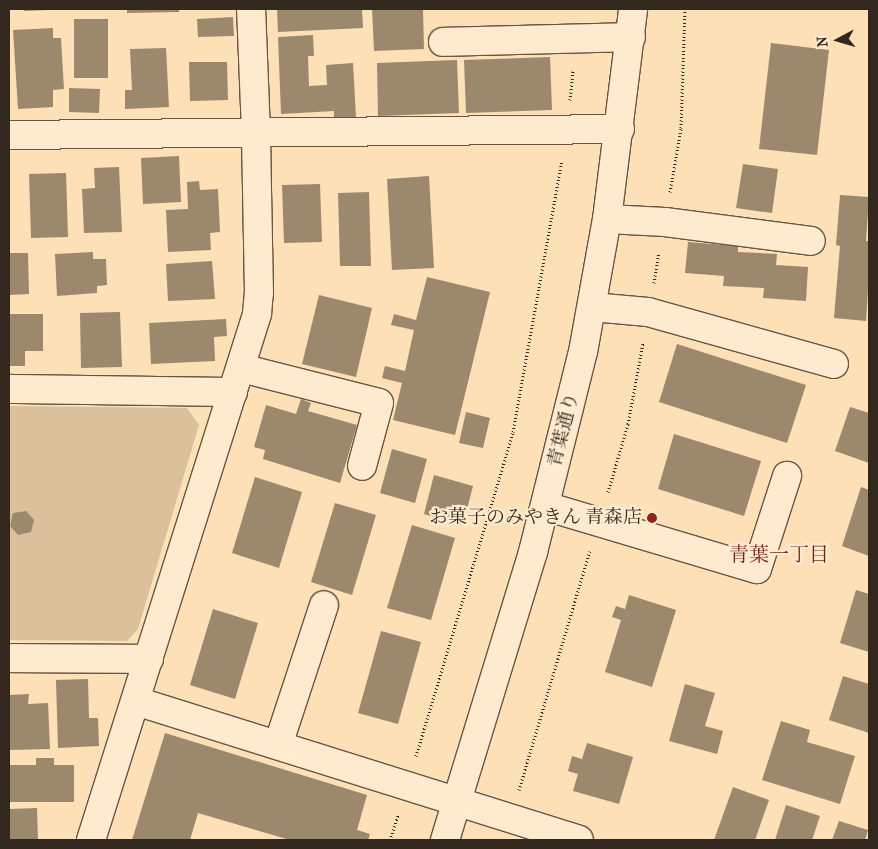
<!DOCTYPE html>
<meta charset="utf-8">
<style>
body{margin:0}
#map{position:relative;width:878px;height:849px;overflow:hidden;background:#fde0b5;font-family:"IM FELL French Canon","Noto Serif JP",serif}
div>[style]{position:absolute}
.green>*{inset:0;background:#dbc19b}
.building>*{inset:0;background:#9c886c}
.path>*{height:3px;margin-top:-1.5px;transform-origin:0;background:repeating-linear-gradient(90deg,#33281d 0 1px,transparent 0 3.5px)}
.roads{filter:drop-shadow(1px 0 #665643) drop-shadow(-1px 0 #665643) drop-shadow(0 1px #665643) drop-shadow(0 -1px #665643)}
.minor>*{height:28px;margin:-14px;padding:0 14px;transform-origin:14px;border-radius:14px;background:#feebcf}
.dots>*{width:14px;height:14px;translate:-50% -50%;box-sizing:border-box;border:2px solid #feebcf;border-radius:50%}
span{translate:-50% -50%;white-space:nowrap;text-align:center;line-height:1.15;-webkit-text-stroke:4.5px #feebcf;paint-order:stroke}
.street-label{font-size:19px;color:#33281d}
.poi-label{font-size:19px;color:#33281d}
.right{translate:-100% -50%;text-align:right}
.neighbourhood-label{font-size:20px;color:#7a1f14}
.frame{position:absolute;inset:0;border:10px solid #33281d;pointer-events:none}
.north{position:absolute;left:813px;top:15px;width:50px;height:50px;-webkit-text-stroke:4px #feebcf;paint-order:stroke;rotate:264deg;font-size:14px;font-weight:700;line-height:20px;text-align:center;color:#33281d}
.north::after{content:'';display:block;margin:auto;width:18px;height:22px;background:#33281d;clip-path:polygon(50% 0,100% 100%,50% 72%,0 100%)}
</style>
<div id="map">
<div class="green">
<div style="clip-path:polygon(9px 406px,187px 408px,199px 425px,138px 629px,127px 641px,9px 640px)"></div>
</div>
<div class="building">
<div style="clip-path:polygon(24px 9px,49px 9px,49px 10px,24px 11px)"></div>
<div style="clip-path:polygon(127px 9px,179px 9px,179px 12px,127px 13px)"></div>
<div style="clip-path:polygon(277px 9px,362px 9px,363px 28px,278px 32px)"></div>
<div style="clip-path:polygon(372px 9px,423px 9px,424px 49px,374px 51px)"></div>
<div style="clip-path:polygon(233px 17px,234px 36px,198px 37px,197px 19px)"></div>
<div style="clip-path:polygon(74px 19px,108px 19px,108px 78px,74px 78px)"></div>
<div style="clip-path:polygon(53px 28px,53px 38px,61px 38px,64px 89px,53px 90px,53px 107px,18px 109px,13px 30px)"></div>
<div style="clip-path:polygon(313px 35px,314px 56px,308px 56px,309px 86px,327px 85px,326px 65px,353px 63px,356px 117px,334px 118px,334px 111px,281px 114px,278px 37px)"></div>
<div style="clip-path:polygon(771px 43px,829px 50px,817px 155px,759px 149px)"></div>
<div style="clip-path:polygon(166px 48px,169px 107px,125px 109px,125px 90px,132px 90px,130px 49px)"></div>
<div style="clip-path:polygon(550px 57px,552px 110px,466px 113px,464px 60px)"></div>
<div style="clip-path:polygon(457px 60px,459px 113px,378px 116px,377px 63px)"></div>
<div style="clip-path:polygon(189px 62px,227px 62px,228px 100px,190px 101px)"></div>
<div style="clip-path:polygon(69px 88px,100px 89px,99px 113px,69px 112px)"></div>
<div style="clip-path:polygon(179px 156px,181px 202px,143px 204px,141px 158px)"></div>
<div style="clip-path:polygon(743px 164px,778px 169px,772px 213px,736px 208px)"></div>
<div style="clip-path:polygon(119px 167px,122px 232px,84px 233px,82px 189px,95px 188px,94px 168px)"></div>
<div style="clip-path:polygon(66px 173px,68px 237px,31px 238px,29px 174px)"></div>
<div style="clip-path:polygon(429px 176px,434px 268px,392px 270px,387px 179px)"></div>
<div style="clip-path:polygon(199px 181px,200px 190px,218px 189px,220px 232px,210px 233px,211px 250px,168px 252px,166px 210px,188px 209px,187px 182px)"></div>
<div style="clip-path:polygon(320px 184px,322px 242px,284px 243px,282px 185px)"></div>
<div style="clip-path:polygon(369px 192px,371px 266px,340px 266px,338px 193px)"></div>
<div style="clip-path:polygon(840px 195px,869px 197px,866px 241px,869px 241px,869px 275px,866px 321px,834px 318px,840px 246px,836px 245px)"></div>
<div style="clip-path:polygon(688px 242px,738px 246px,738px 252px,777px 254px,776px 265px,808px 267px,806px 301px,763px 298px,764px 288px,723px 286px,724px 276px,685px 273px)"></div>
<div style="clip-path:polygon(93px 252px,93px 259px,106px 259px,107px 285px,97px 286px,97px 293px,57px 296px,55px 254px)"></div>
<div style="clip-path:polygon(9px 253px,28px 253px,29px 294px,9px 295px)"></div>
<div style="clip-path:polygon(212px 261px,215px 299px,168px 301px,166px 264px)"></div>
<div style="clip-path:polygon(427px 277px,490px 292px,455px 435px,393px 420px,402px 383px,382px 378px,385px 366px,405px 371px,414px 330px,391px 325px,394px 314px,416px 320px)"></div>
<div style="clip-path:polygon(319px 295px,372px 308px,356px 377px,302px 364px)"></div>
<div style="clip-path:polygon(120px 312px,122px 367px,81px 368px,80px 313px)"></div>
<div style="clip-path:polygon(9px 314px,43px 314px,43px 351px,25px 351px,25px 366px,9px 366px)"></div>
<div style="clip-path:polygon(226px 319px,227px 336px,214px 337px,215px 361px,151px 364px,149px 323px)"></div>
<div style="clip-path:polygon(677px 344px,806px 385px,787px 443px,659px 402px)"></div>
<div style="clip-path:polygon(301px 399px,311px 403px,308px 411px,357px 425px,340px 483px,263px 459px,265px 450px,254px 447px,266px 405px,296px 414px)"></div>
<div style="clip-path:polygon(850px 407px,869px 413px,869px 463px,835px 451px)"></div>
<div style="clip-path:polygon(466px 412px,490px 418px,483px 448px,459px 443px)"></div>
<div style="clip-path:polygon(674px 434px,761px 461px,744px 516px,658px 489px)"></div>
<div style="clip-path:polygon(392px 449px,427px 459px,415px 503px,380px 493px)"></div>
<div style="clip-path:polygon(434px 475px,473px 486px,463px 525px,424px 514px)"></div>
<div style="clip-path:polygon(255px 477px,302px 492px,279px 568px,232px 553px)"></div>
<div style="clip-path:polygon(861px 487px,869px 490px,869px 556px,842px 546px)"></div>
<div style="clip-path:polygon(335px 503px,376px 515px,352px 595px,311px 582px)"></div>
<div style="clip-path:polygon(26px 511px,34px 520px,31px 532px,18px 535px,10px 526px,13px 513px)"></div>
<div style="clip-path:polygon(412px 525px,455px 538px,431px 620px,387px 608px)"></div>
<div style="clip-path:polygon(856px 590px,869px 594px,869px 652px,840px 643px)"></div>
<div style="clip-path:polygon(629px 595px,676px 610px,652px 687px,605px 672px,621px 620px,612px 617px,616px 606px,625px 609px)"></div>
<div style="clip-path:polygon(213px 609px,258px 623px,235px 699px,190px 685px)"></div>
<div style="clip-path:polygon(381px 631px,421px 642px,398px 724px,358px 713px)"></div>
<div style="clip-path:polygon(843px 676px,869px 684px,869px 733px,829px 720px)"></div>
<div style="clip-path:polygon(88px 679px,89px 718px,98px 718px,99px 746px,58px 748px,56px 680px)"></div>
<div style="clip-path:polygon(685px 684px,715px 693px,705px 726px,723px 731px,717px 754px,669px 741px)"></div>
<div style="clip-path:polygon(29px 694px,28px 704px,48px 703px,50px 749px,10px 750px,9px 695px)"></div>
<div style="clip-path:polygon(781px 721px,810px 730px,807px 742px,855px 756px,840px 804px,762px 780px)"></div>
<div style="clip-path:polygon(165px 733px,367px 795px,357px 830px,370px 834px,368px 840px,290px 840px,198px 813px,190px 840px,132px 840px)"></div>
<div style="clip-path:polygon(587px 743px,633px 757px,619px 804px,573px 791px,578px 774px,568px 771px,572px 756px,582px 759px)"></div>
<div style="clip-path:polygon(36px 758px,54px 758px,54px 765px,74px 765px,74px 802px,9px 802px,9px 765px,36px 765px)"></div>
<div style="clip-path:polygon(733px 787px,769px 800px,755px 840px,714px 840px)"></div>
<div style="clip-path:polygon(786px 805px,820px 816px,812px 840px,775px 840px)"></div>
<div style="clip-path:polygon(37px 808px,38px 840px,9px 840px,9px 809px)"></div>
<div style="clip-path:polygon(839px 821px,868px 830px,865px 840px,832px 840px)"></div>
</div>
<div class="path">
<div style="left:570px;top:100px;width:31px;rotate:-84deg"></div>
<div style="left:670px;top:192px;width:65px;rotate:-80.2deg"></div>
<div style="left:681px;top:128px;width:119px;rotate:-88.1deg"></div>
<div style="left:654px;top:283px;width:31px;rotate:-81deg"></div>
<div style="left:608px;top:492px;width:71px;rotate:-73.6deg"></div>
<div style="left:628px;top:424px;width:82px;rotate:-79.5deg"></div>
<div style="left:416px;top:756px;width:338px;rotate:-73.3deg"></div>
<div style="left:513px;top:432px;width:275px;rotate:-79.8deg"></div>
<div style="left:519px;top:790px;width:249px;rotate:-73.5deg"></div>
<div style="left:390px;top:840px;width:26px;rotate:-72deg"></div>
</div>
<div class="roads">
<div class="minor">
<div style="left:443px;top:42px;width:188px;rotate:-1.5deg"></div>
<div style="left:9px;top:135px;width:611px;rotate:-0.56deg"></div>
<div style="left:607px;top:219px;width:58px;rotate:3deg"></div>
<div style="left:665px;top:222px;width:147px;rotate:7.4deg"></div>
<div style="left:592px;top:307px;width:56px;rotate:5.1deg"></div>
<div style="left:648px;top:312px;width:193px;rotate:15.6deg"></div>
<div style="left:241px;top:368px;width:142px;rotate:14.2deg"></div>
<div style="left:379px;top:403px;width:65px;rotate:105.1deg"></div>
<div style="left:9px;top:389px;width:224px;rotate:0.8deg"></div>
<div style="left:545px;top:506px;width:221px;rotate:16.6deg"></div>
<div style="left:757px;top:569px;width:98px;rotate:-72.1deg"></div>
<div style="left:9px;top:658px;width:140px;rotate:0.4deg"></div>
<div style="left:136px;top:701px;width:464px;rotate:17.4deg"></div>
<div style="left:278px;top:745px;width:147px;rotate:-71.8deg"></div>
<div style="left:91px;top:840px;width:552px;rotate:-72.48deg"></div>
<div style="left:257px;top:314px;width:21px;rotate:-85deg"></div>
<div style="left:259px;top:293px;width:161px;rotate:-91.1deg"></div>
<div style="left:256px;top:132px;width:123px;rotate:-92.3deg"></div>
<div style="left:445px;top:840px;width:301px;rotate:-73deg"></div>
<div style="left:533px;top:552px;width:206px;rotate:-76deg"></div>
<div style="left:583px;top:352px;width:135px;rotate:-79.8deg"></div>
<div style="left:607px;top:219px;width:212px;rotate:-82.9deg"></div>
</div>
</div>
<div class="dots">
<div style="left:652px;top:518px;background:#8f2418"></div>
</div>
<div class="street-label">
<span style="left:564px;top:430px;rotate:-76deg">青葉通り</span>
</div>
<div class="poi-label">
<span class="right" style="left:642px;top:518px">お菓子のみやきん 青森店</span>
</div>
<div class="neighbourhood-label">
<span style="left:779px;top:554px">青葉一丁目</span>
</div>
<div class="frame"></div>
<div class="north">N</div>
</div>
